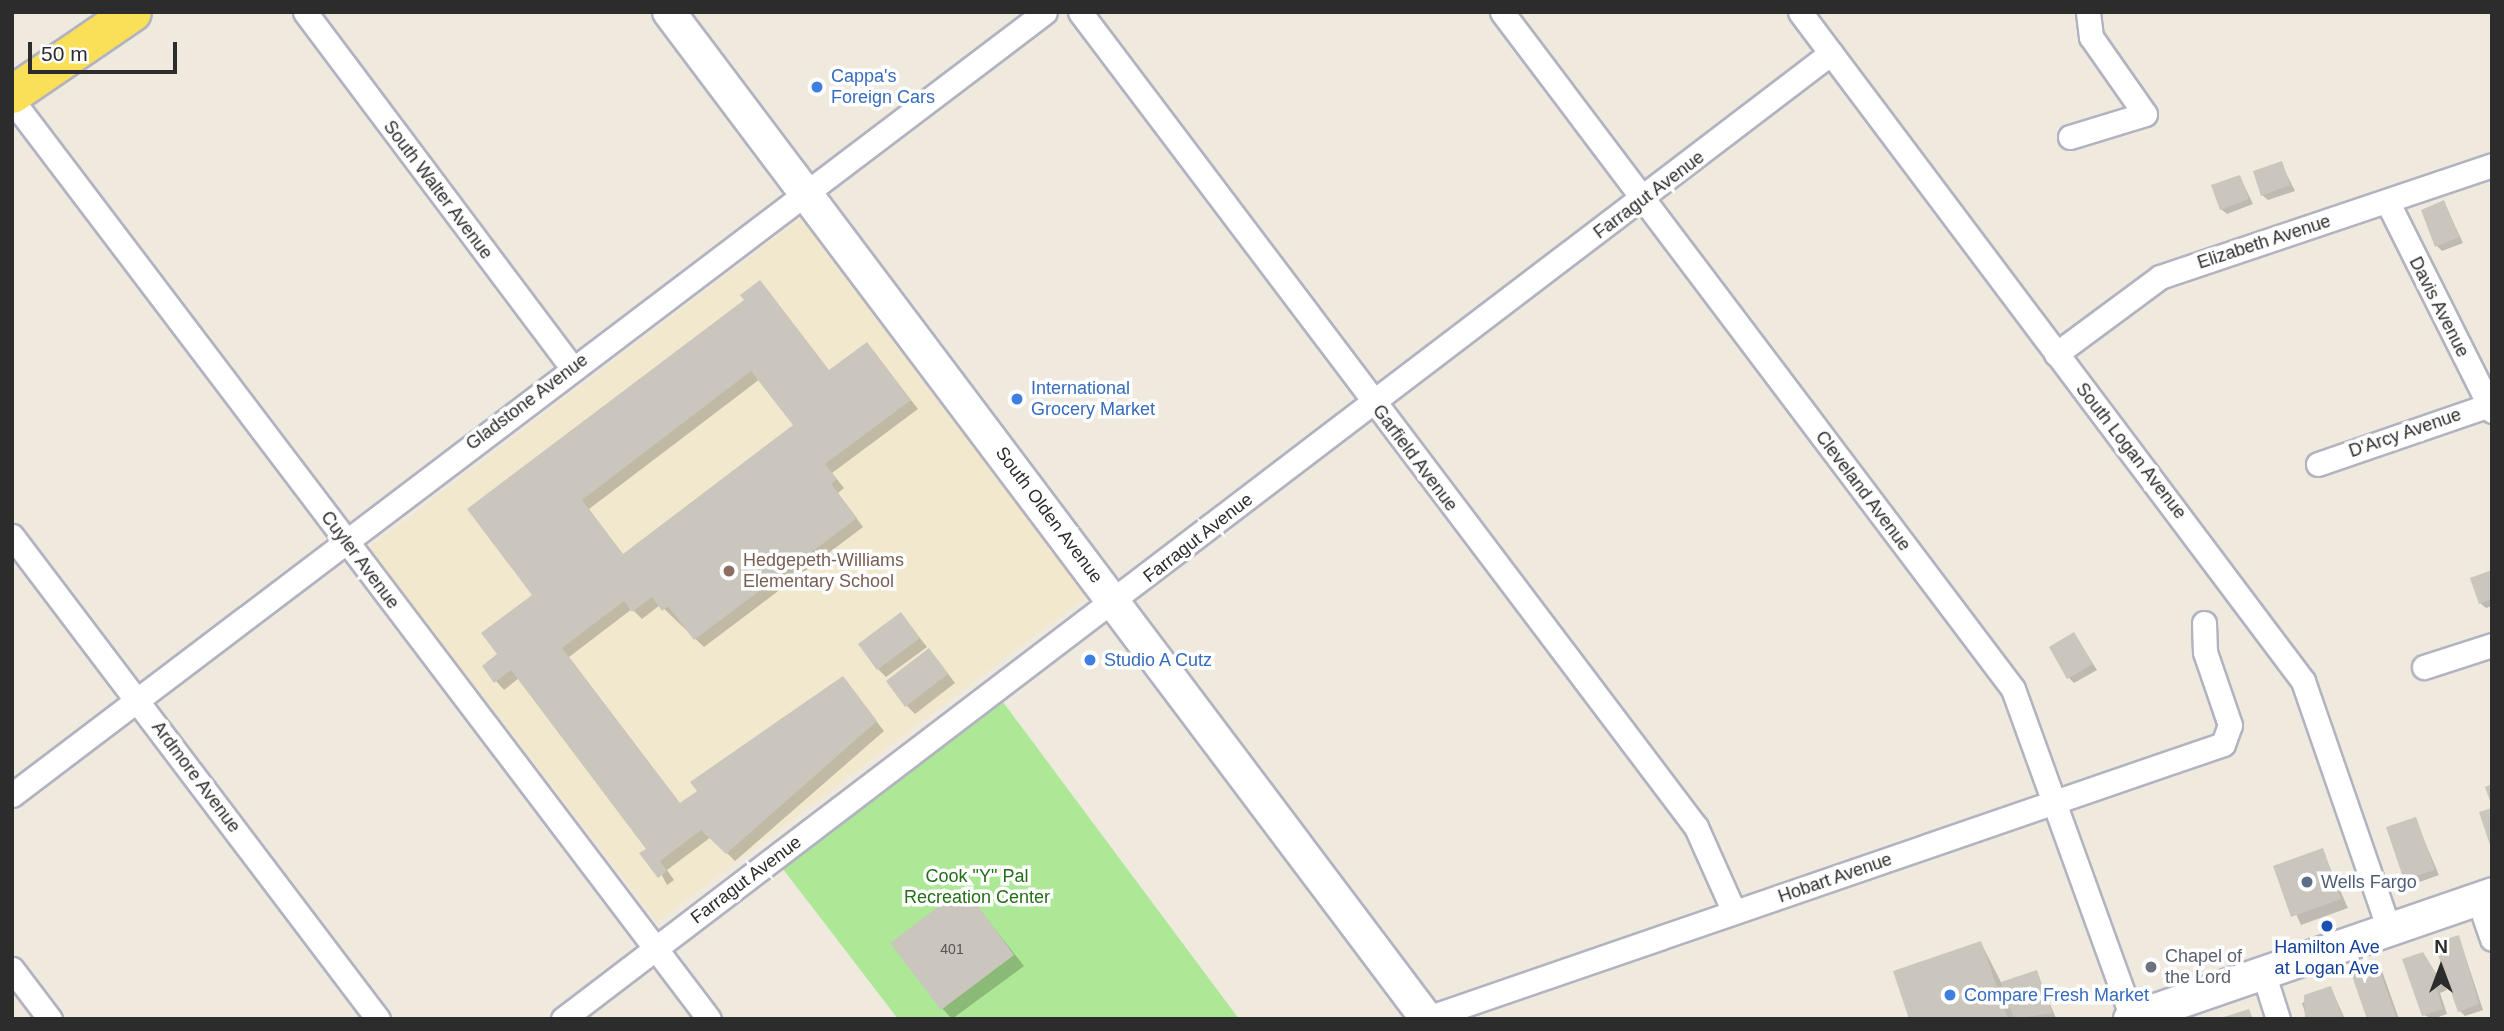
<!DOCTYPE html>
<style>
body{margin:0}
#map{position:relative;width:2504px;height:1031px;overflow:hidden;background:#efe9de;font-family:Arial,sans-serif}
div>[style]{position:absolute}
.education>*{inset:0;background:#f1e8cd}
.green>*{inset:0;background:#ade897}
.shadow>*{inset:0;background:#0003}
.building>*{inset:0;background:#cac6bd}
.roads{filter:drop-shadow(2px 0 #b2b3c1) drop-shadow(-2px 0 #b2b3c1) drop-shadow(0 2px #b2b3c1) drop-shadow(0 -2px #b2b3c1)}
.street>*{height:23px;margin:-11.5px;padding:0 11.5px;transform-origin:11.5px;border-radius:11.5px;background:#fff}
.secondary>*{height:32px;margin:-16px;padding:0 16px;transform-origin:16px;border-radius:16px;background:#fff}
.primary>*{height:37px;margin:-18.5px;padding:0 18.5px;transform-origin:18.5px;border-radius:18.5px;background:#f9e058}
.dots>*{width:19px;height:19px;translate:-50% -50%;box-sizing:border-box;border:4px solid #fff;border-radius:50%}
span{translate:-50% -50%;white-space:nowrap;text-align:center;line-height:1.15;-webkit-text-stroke:7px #fff;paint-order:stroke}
.number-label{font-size:14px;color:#545250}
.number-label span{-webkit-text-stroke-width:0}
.shop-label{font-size:18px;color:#366cbe}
.left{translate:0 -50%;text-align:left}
.street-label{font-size:18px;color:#2c2c2c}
.education-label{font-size:18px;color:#785e54}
.park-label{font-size:18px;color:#226f16}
.service-label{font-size:18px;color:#4e5e75}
.transit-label{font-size:18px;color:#164399}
.worship-label{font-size:18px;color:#5b616d}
.frame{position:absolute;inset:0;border:14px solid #2c2c2c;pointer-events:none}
.north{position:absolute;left:2406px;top:933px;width:70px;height:70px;-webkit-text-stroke:5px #fff;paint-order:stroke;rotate:0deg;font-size:19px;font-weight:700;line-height:28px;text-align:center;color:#2c2c2c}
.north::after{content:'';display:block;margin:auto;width:24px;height:32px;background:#2c2c2c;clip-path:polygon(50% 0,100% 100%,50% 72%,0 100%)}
.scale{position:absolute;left:28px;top:42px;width:149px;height:32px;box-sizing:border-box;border:4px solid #2c2c2c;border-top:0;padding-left:9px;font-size:21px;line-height:24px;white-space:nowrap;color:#2c2c2c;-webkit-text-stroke:5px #fff;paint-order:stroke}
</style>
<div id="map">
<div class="education">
<div style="clip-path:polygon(801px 218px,1089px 594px,657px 922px,369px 548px)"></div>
</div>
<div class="green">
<div style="clip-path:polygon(1003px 702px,1239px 1019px,898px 1019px,783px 869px)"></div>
</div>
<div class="shadow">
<div style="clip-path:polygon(2281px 163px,2295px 191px,2268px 200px,2262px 195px)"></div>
<div style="clip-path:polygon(2240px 177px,2253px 204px,2227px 214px,2221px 209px)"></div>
<div style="clip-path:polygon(2444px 202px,2463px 243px,2442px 251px,2437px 246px)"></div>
<div style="clip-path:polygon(evenodd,760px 282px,830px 372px,867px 344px,918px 409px,832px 473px,844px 488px,838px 493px,863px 527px,704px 647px,660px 605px,642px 619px,632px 609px,569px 657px,681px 805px,843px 678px,884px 731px,735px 861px,711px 837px,667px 870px,674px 880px,667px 885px,648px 849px,519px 678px,504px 690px,496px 681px,500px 654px,535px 595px,469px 509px,747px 301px,760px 282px,760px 379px,795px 426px,624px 556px,589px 509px,760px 379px)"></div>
<div style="clip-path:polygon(2492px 572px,2492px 606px,2486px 608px,2480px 603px)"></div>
<div style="clip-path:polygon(901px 614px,927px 647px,886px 677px,878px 669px)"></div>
<div style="clip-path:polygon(2074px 634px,2097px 670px,2074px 683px,2069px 678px)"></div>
<div style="clip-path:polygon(937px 659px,955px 683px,915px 714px,906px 705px)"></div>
<div style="clip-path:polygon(2415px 819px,2439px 875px,2411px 885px,2388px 828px)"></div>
<div style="clip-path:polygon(2322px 850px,2348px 908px,2301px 925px,2275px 867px)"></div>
<div style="clip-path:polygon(964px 890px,1024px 966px,952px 1019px,942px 1008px)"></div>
<div style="clip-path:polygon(2459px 937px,2483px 1010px,2465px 1016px,2460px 1011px)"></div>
<div style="clip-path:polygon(1981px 943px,2002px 984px,2036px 972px,2056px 1018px,1911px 1019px)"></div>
<div style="clip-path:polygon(2423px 954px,2447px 990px,2440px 993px,2447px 1014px,2433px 1019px,2424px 1015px)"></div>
<div style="clip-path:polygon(2377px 966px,2382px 971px,2399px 1019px,2368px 1019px)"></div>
<div style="clip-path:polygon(2331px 988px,2345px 1019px,2307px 1019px,2302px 1003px)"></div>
</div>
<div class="building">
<div style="clip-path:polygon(2282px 161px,2290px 185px,2261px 196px,2253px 171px)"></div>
<div style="clip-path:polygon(2240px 175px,2249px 199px,2220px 210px,2211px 185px)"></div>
<div style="clip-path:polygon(2444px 200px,2459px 237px,2435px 247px,2421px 210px)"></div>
<div style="clip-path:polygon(evenodd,760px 280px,829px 370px,867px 342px,911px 400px,825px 464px,837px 479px,831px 484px,857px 518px,694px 640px,668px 606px,662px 611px,652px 597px,632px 612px,624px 601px,562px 648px,680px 803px,697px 791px,690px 782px,843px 676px,877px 721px,726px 854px,701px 830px,660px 861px,667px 871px,658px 878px,639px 853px,646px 849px,511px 670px,494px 683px,482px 666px,497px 654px,481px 633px,532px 595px,467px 509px,744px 300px,740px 295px,760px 280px,751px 371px,793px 425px,623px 554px,582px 500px,751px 371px)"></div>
<div style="clip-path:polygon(2492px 570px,2492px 599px,2479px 604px,2470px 578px)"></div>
<div style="clip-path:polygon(901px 612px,920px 638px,877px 670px,858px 644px)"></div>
<div style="clip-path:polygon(2074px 632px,2093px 664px,2067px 679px,2049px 647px)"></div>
<div style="clip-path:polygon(929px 648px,948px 674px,905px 707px,886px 681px)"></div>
<div style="clip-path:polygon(2492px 784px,2492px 804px,2491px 804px,2485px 787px)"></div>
<div style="clip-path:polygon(2492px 808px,2492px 848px,2491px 848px,2479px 812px)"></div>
<div style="clip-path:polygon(2416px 817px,2435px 870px,2404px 880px,2386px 827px)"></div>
<div style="clip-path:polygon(2323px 848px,2341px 899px,2291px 917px,2273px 866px)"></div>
<div style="clip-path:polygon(964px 887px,1014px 955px,941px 1010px,890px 943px)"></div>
<div style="clip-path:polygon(2459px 935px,2479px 1004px,2458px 1012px,2434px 943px)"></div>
<div style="clip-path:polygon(1981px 941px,2008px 1019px,1909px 1019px,1893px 971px)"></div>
<div style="clip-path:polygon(2423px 952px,2443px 985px,2436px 988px,2443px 1009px,2422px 1016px,2402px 959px)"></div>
<div style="clip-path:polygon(2377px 963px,2397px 1019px,2367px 1019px,2351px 973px)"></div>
<div style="clip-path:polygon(2037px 970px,2052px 1013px,2014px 1019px,2001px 982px)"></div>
<div style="clip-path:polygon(2331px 986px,2343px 1019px,2305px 1019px,2304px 995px)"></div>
<div style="clip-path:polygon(2249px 1009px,2253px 1019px,2221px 1019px,2221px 1018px)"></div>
</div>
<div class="roads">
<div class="street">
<div style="left:305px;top:12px;width:445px;rotate:53.1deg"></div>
<div style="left:1080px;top:12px;width:1022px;rotate:52.92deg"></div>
<div style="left:1696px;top:827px;width:93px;rotate:65.9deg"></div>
<div style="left:1502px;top:12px;width:848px;rotate:52.95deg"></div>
<div style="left:2013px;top:689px;width:350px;rotate:70.1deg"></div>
<div style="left:1800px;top:12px;width:837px;rotate:53.06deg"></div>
<div style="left:2303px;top:681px;width:262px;rotate:70.9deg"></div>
<div style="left:12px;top:100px;width:1153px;rotate:52.82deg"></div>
<div style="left:2070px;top:137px;width:78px;rotate:-17deg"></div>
<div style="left:2145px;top:114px;width:94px;rotate:-125deg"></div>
<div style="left:2091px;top:37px;width:25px;rotate:-97deg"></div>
<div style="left:2387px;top:201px;width:235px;rotate:63.4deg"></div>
<div style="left:2056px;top:354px;width:129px;rotate:-36.5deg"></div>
<div style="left:2160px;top:277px;width:350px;rotate:-18.6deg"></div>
<div style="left:2318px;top:464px;width:184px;rotate:-19deg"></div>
<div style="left:12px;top:536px;width:606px;rotate:52.85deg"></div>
<div style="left:2424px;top:667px;width:71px;rotate:-17.9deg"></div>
<div style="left:12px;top:795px;width:1296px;rotate:-37.16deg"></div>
<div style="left:2478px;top:899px;width:42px;rotate:70.7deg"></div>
<div style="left:12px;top:969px;width:63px;rotate:52.8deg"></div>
<div style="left:2263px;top:972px;width:49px;rotate:72.3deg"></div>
<div style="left:1427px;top:1018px;width:842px;rotate:-18.99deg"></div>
<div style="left:2223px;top:744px;width:20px;rotate:-70deg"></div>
<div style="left:2230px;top:725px;width:77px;rotate:-108.9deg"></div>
<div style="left:2205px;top:652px;width:29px;rotate:-92deg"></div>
<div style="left:563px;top:1019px;width:1594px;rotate:-37.3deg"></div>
</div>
<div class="secondary">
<div style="left:669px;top:12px;width:1260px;rotate:53.03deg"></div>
<div style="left:2130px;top:1019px;width:383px;rotate:-19deg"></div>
</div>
<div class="primary">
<div style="left:12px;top:94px;width:145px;rotate:-34.3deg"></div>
</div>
</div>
<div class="dots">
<div style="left:817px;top:87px;background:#3f7fe0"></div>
<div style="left:1017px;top:399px;background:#3f7fe0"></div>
<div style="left:729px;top:571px;background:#8d6e63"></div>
<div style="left:1090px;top:660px;background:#3f7fe0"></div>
<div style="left:2307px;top:882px;background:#5c6f8a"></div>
<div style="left:2327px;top:926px;background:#1a4fb4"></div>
<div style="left:2151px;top:967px;background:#6b7280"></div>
<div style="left:1950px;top:995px;background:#3f7fe0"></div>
</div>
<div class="number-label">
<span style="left:952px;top:949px">401</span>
</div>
<div class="shop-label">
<span class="left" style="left:831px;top:87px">Cappa's<br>Foreign Cars</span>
<span class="left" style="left:1031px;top:399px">International<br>Grocery Market</span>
<span class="left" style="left:1104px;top:660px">Studio A Cutz</span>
<span class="left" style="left:1964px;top:995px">Compare Fresh Market</span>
</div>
<div class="street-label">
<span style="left:438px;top:190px;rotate:53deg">South Walter Avenue</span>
<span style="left:1649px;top:195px;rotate:-37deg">Farragut Avenue</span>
<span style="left:2264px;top:242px;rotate:-18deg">Elizabeth Avenue</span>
<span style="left:2439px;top:307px;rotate:63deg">Davis Avenue</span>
<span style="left:527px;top:402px;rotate:-37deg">Gladstone Avenue</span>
<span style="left:2405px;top:433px;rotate:-19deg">D'Arcy Avenue</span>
<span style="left:2131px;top:451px;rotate:52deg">South Logan Avenue</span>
<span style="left:1415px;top:458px;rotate:53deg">Garfield Avenue</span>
<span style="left:1863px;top:491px;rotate:53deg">Cleveland Avenue</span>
<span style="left:1049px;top:515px;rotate:53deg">South Olden Avenue</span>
<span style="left:1198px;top:538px;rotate:-38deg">Farragut Avenue</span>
<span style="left:360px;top:560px;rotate:53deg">Cuyler Avenue</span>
<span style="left:196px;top:777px;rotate:53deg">Ardmore Avenue</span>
<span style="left:1835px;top:878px;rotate:-19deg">Hobart Avenue</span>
<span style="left:746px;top:880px;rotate:-37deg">Farragut Avenue</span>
</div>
<div class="education-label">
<span class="left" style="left:743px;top:571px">Hedgepeth-Williams<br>Elementary School</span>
</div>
<div class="park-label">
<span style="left:977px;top:887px">Cook "Y" Pal<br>Recreation Center</span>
</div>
<div class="service-label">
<span class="left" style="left:2321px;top:882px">Wells Fargo</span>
</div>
<div class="transit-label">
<span style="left:2327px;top:958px">Hamilton Ave<br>at Logan Ave</span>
</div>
<div class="worship-label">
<span class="left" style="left:2165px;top:967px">Chapel of<br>the Lord</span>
</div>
<div class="frame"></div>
<div class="north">N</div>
<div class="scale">50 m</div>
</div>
